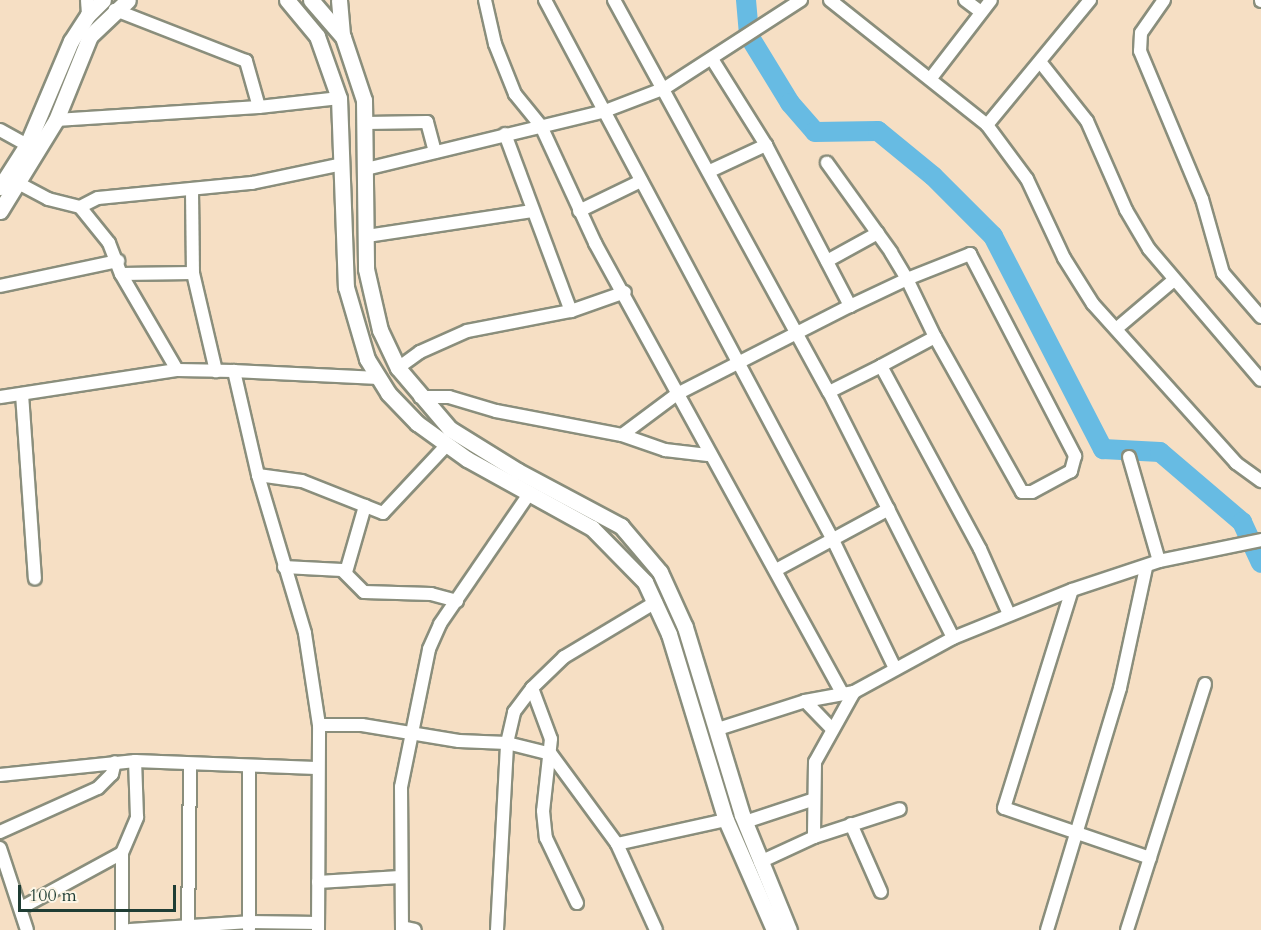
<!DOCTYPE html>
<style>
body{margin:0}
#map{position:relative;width:1261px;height:930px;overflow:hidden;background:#f6dfc4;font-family:Cardo,serif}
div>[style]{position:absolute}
.river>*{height:20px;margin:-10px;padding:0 10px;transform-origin:10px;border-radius:10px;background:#67bbe3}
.roads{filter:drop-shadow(2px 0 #8a8e7c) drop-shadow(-2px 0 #8a8e7c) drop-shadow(0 2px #8a8e7c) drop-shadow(0 -2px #8a8e7c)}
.minor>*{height:12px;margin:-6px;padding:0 6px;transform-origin:6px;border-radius:6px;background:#fff}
.major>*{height:15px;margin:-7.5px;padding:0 7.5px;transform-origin:7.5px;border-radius:7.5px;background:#fff}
span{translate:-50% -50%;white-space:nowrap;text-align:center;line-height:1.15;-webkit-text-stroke:4.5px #fcf5e5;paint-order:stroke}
.scale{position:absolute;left:18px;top:885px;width:158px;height:27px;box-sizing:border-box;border:3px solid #1f3d34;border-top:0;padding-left:8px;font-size:18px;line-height:21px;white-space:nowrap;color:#1f3d34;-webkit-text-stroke:4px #fcf5e5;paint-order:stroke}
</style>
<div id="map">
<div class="river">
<div style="left:746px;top:0;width:36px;rotate:85deg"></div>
<div style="left:749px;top:36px;width:79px;rotate:58.5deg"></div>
<div style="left:790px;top:103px;width:38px;rotate:49deg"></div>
<div style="left:815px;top:132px;width:63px;rotate:-0.9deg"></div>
<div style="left:878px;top:131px;width:71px;rotate:39.3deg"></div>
<div style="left:933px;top:176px;width:85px;rotate:45deg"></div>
<div style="left:993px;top:236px;width:240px;rotate:62.7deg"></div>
<div style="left:1103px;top:449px;width:57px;rotate:3deg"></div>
<div style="left:1160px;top:452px;width:108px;rotate:40.5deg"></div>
<div style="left:1242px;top:522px;width:45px;rotate:65.1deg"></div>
</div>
<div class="roads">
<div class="minor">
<div style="left:87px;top:0;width:15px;rotate:86deg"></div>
<div style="left:485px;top:0;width:45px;rotate:77.2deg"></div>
<div style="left:495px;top:44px;width:54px;rotate:68.2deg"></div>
<div style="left:515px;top:94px;width:41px;rotate:50.9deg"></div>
<div style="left:541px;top:126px;width:129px;rotate:65.2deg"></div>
<div style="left:595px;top:243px;width:511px;rotate:61.23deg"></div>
<div style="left:545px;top:0;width:612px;rotate:61.93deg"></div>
<div style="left:833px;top:540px;width:142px;rotate:64.2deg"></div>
<div style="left:614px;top:0;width:447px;rotate:61.3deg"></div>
<div style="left:829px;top:392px;width:275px;rotate:63.2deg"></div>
<div style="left:830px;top:0;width:201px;rotate:38.5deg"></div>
<div style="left:987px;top:125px;width:67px;rotate:53.5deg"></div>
<div style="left:1027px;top:179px;width:87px;rotate:64.9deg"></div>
<div style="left:1064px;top:258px;width:54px;rotate:57.8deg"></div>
<div style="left:1093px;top:304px;width:214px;rotate:48deg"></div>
<div style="left:1236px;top:463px;width:31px;rotate:36deg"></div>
<div style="left:965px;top:0;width:20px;rotate:37deg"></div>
<div style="left:1164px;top:0;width:40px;rotate:124.9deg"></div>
<div style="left:1141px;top:33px;width:18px;rotate:93deg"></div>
<div style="left:1140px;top:51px;width:160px;rotate:67.3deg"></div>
<div style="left:1202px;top:199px;width:77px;rotate:74.2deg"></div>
<div style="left:1223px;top:273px;width:58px;rotate:49.2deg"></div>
<div style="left:1261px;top:0;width:1px;rotate:90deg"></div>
<div style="left:712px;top:59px;width:102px;rotate:57.9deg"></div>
<div style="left:766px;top:145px;width:182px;rotate:62.4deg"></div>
<div style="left:1041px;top:63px;width:74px;rotate:51.6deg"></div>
<div style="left:1087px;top:121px;width:97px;rotate:66.3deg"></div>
<div style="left:1126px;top:210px;width:45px;rotate:59.5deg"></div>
<div style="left:1149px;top:249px;width:172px;rotate:49.5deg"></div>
<div style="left:931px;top:78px;width:98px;rotate:-52.4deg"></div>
<div style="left:259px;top:107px;width:81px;rotate:-6.4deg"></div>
<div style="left:56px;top:120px;width:203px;rotate:-3.7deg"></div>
<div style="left:259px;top:107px;width:48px;rotate:-105.8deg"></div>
<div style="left:246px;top:61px;width:141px;rotate:-158.7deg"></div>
<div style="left:366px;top:123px;width:61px;rotate:-0.9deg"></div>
<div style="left:427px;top:122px;width:31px;rotate:75deg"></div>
<div style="left:987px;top:125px;width:162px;rotate:-50.5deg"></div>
<div style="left:0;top:130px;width:31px;rotate:29deg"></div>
<div style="left:505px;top:134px;width:189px;rotate:69.6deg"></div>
<div style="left:366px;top:169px;width:246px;rotate:-13.6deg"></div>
<div style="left:605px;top:111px;width:64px;rotate:-21deg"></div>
<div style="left:665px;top:88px;width:162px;rotate:-32.9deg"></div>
<div style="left:710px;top:171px;width:62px;rotate:-24.9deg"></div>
<div style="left:20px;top:184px;width:32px;rotate:28deg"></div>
<div style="left:48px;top:199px;width:33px;rotate:14deg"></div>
<div style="left:80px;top:207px;width:20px;rotate:-27deg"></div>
<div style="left:98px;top:198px;width:155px;rotate:-5.6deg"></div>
<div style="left:252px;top:183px;width:92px;rotate:-11.9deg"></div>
<div style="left:80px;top:207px;width:46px;rotate:51.1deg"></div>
<div style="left:109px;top:243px;width:33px;rotate:69deg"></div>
<div style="left:121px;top:274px;width:72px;rotate:-0.8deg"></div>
<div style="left:193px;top:273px;width:84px;rotate:-90.7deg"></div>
<div style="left:579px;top:211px;width:69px;rotate:-25.8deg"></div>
<div style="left:367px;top:236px;width:167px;rotate:-8.6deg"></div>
<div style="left:827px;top:261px;width:58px;rotate:-28.8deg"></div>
<div style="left:193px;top:273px;width:101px;rotate:76.8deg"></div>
<div style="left:121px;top:274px;width:111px;rotate:59.7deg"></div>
<div style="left:177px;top:370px;width:57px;rotate:1deg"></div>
<div style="left:0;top:286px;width:121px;rotate:-12deg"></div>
<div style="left:1116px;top:329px;width:76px;rotate:-40.2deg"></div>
<div style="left:935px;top:337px;width:61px;rotate:151.8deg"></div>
<div style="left:881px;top:366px;width:208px;rotate:61.6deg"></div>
<div style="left:980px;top:549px;width:71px;rotate:66deg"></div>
<div style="left:398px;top:368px;width:27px;rotate:-36deg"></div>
<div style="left:420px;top:352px;width:51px;rotate:-24.1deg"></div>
<div style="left:467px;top:331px;width:106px;rotate:-10.9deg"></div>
<div style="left:571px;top:311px;width:57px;rotate:-19.4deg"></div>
<div style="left:829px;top:392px;width:58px;rotate:-26.6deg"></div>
<div style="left:22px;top:394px;width:185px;rotate:86deg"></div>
<div style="left:0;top:397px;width:179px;rotate:-8.7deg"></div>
<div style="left:420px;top:397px;width:29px"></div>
<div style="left:449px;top:397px;width:49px;rotate:16.6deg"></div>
<div style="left:496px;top:411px;width:128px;rotate:10.8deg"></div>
<div style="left:622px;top:435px;width:46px;rotate:19.2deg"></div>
<div style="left:665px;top:450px;width:43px;rotate:6.6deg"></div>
<div style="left:622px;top:435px;width:69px;rotate:-36.7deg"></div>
<div style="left:677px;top:394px;width:194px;rotate:-27deg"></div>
<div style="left:850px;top:306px;width:63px;rotate:-25.3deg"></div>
<div style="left:907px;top:279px;width:68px;rotate:-21.6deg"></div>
<div style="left:970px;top:254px;width:228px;rotate:62.5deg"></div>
<div style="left:1075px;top:456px;width:16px;rotate:105deg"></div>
<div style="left:1071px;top:471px;width:44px;rotate:151.7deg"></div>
<div style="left:1032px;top:492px;width:10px;rotate:180deg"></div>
<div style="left:1022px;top:492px;width:178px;rotate:-119.3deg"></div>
<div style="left:935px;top:337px;width:64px;rotate:-115.8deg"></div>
<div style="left:907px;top:279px;width:31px;rotate:-121deg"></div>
<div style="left:891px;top:252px;width:110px;rotate:-125.7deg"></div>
<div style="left:1129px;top:457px;width:108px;rotate:73.9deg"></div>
<div style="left:258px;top:475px;width:44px;rotate:7.8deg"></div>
<div style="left:302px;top:481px;width:87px;rotate:21.6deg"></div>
<div style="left:383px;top:513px;width:92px;rotate:-46.8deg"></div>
<div style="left:284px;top:567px;width:58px;rotate:3deg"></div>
<div style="left:342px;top:570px;width:31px;rotate:45deg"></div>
<div style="left:364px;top:592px;width:67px;rotate:1.7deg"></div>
<div style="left:431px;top:594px;width:27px;rotate:15deg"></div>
<div style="left:776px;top:570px;width:128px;rotate:-28.4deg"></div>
<div style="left:346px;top:572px;width:69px;rotate:-73.9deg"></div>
<div style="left:532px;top:688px;width:54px;rotate:69.6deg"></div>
<div style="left:551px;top:739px;width:72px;rotate:96.3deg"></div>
<div style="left:543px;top:811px;width:27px;rotate:84deg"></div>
<div style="left:546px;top:838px;width:72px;rotate:64.5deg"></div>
<div style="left:854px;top:692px;width:80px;rotate:119.1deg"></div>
<div style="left:815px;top:762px;width:75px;rotate:90.8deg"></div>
<div style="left:814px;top:837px;width:90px;rotate:-18deg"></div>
<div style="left:805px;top:701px;width:37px;rotate:46deg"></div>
<div style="left:319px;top:725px;width:43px"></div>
<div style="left:362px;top:725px;width:98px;rotate:9.4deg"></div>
<div style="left:459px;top:741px;width:48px;rotate:2.4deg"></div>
<div style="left:507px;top:743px;width:45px;rotate:14deg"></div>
<div style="left:551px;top:754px;width:112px;rotate:53.7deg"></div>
<div style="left:617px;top:844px;width:112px;rotate:-12.4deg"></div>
<div style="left:718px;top:729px;width:91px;rotate:-17.8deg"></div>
<div style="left:805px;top:701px;width:50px;rotate:-10.4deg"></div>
<div style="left:854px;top:692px;width:113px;rotate:-28.6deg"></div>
<div style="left:953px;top:638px;width:128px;rotate:-22deg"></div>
<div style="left:0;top:775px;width:136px;rotate:-5.9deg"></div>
<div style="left:135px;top:761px;width:181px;rotate:2.2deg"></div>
<div style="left:745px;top:822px;width:71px;rotate:-18.2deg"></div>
<div style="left:851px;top:824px;width:74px;rotate:66.2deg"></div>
<div style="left:0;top:832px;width:107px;rotate:-24.2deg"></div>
<div style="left:98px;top:788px;width:20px;rotate:-45deg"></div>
<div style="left:112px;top:774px;width:12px;rotate:-76deg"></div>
<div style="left:617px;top:844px;width:94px;rotate:65.6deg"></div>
<div style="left:0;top:848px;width:86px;rotate:71.8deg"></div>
<div style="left:122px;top:853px;width:77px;rotate:90deg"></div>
<div style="left:1150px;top:858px;width:154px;rotate:-161.1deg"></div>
<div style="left:1004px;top:808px;width:228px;rotate:-72.7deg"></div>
<div style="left:1072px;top:590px;width:92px;rotate:-18.4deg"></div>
<div style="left:1159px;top:561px;width:104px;rotate:-11.6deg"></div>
<div style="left:760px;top:862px;width:60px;rotate:-24.8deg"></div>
<div style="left:318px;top:882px;width:82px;rotate:-3.5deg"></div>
<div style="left:21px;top:908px;width:115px;rotate:-28.6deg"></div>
<div style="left:122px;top:853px;width:39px;rotate:-67deg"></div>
<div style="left:137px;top:817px;width:56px;rotate:-92deg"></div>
<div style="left:402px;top:927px;width:13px;rotate:13deg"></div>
<div style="left:249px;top:929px;width:163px;rotate:-90deg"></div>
<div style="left:130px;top:930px;width:119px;rotate:-3.8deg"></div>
<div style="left:249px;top:922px;width:69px;rotate:0.8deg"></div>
<div style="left:188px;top:930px;width:165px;rotate:-89.3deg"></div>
<div style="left:318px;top:930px;width:205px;rotate:-89.7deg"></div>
<div style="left:319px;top:725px;width:93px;rotate:-98.7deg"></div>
<div style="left:305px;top:633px;width:165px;rotate:-106.6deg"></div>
<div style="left:258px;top:475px;width:107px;rotate:-103deg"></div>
<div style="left:234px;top:371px;width:144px;rotate:2.8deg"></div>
<div style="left:402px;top:930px;width:143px;rotate:-90.4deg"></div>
<div style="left:401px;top:787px;width:141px;rotate:-78.5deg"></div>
<div style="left:429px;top:649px;width:27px;rotate:-66deg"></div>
<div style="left:440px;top:624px;width:158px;rotate:-55.6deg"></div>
<div style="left:497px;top:930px;width:187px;rotate:-86.9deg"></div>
<div style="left:507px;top:743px;width:32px;rotate:-77deg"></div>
<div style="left:514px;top:712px;width:30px;rotate:-53deg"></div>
<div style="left:532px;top:688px;width:45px;rotate:-44.1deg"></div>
<div style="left:564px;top:657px;width:107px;rotate:-30.9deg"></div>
<div style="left:1047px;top:930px;width:253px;rotate:-73.2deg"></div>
<div style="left:1120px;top:688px;width:123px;rotate:-77.8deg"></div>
<div style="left:1127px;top:930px;width:258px;rotate:-72.4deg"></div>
</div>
<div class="major">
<div style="left:287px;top:0;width:47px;rotate:50.2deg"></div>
<div style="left:317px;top:36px;width:66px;rotate:70.5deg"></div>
<div style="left:339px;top:98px;width:189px;rotate:87.9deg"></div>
<div style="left:346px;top:287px;width:75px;rotate:73.7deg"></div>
<div style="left:367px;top:359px;width:40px;rotate:58deg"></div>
<div style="left:388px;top:393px;width:42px;rotate:46deg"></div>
<div style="left:417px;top:423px;width:62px;rotate:35.8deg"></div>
<div style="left:467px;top:459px;width:143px;rotate:28.9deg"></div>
<div style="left:592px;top:528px;width:76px;rotate:45.5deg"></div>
<div style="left:645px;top:582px;width:57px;rotate:65.2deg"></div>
<div style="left:669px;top:634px;width:195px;rotate:73deg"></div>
<div style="left:726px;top:820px;width:120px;rotate:66.4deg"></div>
<div style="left:311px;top:0;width:49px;rotate:49.1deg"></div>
<div style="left:343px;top:37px;width:66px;rotate:71.6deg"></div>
<div style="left:364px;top:100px;width:169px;rotate:89.3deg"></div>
<div style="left:366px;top:269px;width:63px;rotate:77.1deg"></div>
<div style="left:380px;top:330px;width:42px;rotate:64.7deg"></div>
<div style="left:398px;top:368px;width:80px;rotate:49.6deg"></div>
<div style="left:450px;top:429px;width:80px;rotate:31.7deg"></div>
<div style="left:518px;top:471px;width:117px;rotate:28.1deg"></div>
<div style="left:621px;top:526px;width:60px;rotate:49.7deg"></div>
<div style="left:660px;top:572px;width:60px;rotate:65.6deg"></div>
<div style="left:685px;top:627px;width:196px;rotate:73.1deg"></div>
<div style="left:742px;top:815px;width:124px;rotate:67.8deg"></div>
<div style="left:339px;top:0;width:34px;rotate:85deg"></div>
<div style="left:0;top:187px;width:50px;rotate:-57.3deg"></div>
<div style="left:27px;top:145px;width:113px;rotate:-67.1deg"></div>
<div style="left:71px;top:41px;width:31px;rotate:-57deg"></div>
<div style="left:88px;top:15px;width:21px;rotate:-45deg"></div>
<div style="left:0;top:211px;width:107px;rotate:-58.4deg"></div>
<div style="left:56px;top:120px;width:91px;rotate:-68deg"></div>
<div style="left:90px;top:36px;width:52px;rotate:-43.5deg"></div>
</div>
</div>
<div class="scale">100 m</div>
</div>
